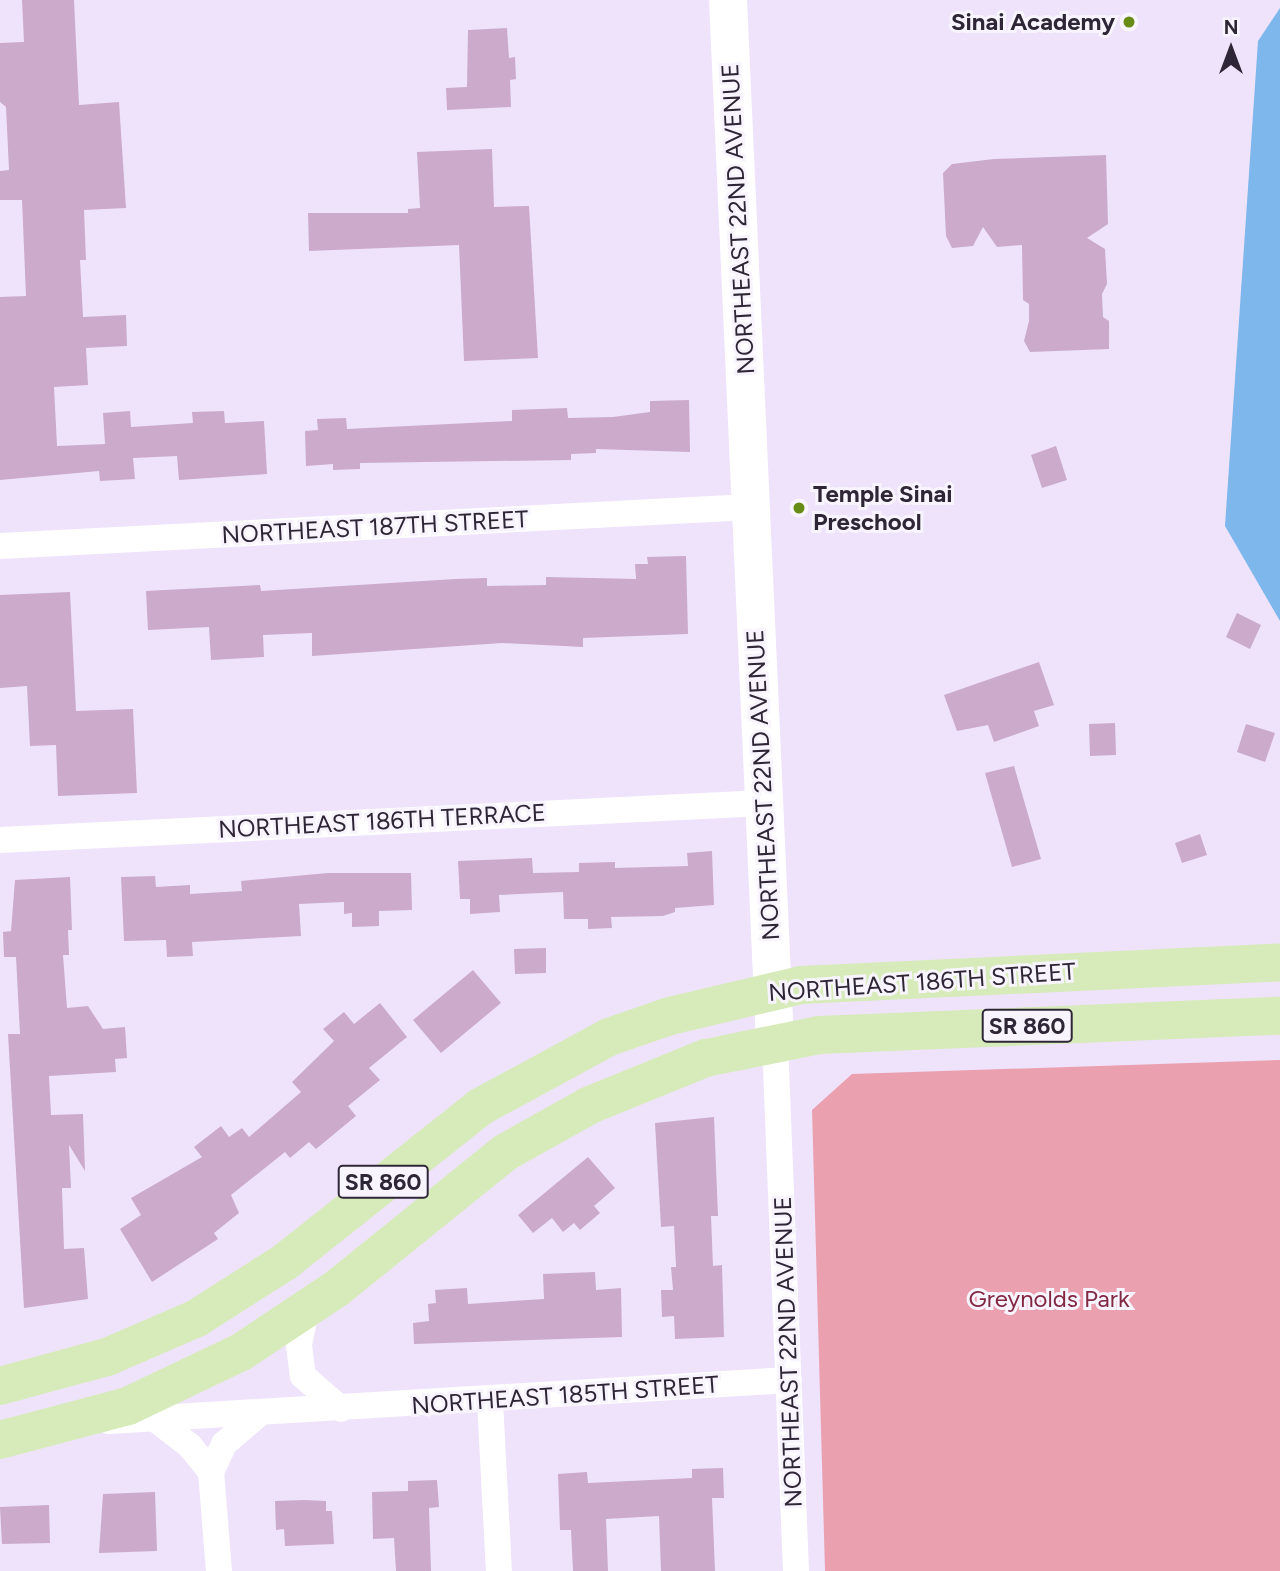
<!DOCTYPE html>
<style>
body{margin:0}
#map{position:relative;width:1280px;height:1571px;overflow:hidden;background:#efe3fc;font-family:Figtree,sans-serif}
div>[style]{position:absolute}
.green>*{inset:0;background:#eba0af}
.water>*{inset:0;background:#7db7eb}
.building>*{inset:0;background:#cbaacb}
.street>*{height:26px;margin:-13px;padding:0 13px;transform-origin:13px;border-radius:13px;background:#fff}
.secondary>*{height:38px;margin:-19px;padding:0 19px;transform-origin:19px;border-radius:19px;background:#fff}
.primary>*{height:38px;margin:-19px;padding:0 19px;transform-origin:19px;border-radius:19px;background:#d7ebba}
.dots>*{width:19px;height:19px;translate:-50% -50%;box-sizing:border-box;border:4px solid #f8f4fd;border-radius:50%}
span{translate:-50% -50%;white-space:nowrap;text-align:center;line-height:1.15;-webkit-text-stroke:6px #f8f4fd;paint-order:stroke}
.shield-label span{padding:2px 5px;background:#f8f4fd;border:2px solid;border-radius:5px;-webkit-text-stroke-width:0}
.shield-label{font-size:23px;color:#2e2636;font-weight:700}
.poi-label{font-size:24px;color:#2e2636;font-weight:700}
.right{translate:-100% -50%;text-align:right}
.left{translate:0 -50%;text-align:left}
.street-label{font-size:24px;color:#2e2636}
.park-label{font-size:24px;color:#822742}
.north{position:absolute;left:1196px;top:14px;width:70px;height:70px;-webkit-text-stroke:5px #f8f4fd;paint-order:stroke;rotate:0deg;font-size:19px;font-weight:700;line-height:28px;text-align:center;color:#2e2636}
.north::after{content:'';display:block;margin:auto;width:24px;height:32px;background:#2e2636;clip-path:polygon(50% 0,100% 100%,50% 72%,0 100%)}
</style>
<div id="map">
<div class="green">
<div style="clip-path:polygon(1280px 1060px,1280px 1571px,825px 1571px,812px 1110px,852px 1074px)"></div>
</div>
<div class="water">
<div style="clip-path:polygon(1280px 8px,1280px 621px,1225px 526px,1258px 41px)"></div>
</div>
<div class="building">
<div style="clip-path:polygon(22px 0,74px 0,79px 105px,119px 102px,126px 208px,84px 210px,86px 260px,80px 260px,83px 317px,126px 315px,127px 346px,86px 348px,88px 385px,54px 387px,57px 446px,105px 444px,103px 413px,130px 411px,131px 427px,193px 423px,192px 412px,224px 411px,225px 423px,264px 421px,267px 474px,179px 480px,177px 456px,133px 458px,135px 479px,100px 481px,99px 471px,0 480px,0 297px,26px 296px,22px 200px,0 200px,0 171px,9px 170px,6px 107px,0 102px,0 43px,24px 42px)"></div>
<div style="clip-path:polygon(507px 28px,509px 58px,515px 57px,516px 79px,510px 80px,511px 107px,447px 110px,446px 88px,467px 87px,468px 30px)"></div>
<div style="clip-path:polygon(492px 149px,494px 207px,529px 206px,538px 358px,464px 361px,459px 245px,309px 251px,308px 213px,408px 213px,408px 209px,420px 208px,417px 152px)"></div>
<div style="clip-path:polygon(1106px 155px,1108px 224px,1087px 238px,1105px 249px,1107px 284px,1102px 294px,1103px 317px,1109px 321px,1109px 349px,1030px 352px,1024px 341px,1029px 321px,1029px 304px,1023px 300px,1022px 245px,997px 247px,983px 227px,973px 246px,952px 248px,946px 236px,943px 173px,952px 164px,994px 159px)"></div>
<div style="clip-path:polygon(689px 400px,690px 452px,596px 449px,596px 453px,571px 454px,571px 460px,360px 463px,360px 469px,333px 470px,333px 464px,306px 466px,305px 431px,318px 430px,317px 419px,346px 418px,347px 429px,512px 421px,512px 410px,567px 408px,568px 418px,613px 417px,650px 412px,650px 401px)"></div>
<div style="clip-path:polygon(1056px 446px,1067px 480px,1042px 488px,1031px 455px)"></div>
<div style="clip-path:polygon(686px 556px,688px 634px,583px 638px,583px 647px,502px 643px,312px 656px,312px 633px,263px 635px,264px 657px,211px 660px,209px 627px,148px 630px,146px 591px,260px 585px,261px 591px,455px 579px,487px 578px,487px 586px,546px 585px,546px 577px,636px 579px,635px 564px,648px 564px,647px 557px)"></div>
<div style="clip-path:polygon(70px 592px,76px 711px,133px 709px,137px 793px,58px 796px,56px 745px,30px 746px,27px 686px,0 688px,0 595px)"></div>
<div style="clip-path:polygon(1237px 613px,1261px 625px,1250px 649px,1226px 637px)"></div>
<div style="clip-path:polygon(1039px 662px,1054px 705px,1034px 711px,1039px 726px,994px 742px,988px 725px,957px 731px,944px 695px)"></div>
<div style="clip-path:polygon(1115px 723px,1116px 755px,1090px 756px,1089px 724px)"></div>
<div style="clip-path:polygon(1246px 724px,1275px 733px,1265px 762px,1237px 752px)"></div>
<div style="clip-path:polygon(1014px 766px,1041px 859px,1012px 867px,985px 773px)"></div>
<div style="clip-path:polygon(1200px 834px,1207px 855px,1182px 863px,1175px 843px)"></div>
<div style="clip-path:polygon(712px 851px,714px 905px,675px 908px,675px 912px,663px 916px,611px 917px,612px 928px,588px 929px,588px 919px,564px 919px,563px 892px,499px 895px,500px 912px,470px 914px,470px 899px,460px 899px,458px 861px,532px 858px,533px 873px,579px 872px,579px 863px,615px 862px,615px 868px,688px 866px,687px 853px)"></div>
<div style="clip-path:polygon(328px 873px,411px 873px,412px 910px,379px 911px,379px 926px,352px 927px,352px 913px,344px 914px,344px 902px,299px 904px,301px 936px,192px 942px,193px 956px,167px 957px,166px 940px,124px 941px,121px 877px,155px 876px,156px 887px,190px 885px,190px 894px,242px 891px,241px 881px)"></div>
<div style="clip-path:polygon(70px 877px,72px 930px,68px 930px,69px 955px,63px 955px,67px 1008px,88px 1006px,103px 1029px,125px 1027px,127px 1058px,115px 1059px,116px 1072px,49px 1076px,51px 1115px,83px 1114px,85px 1171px,69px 1145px,71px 1188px,62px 1188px,64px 1249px,84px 1248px,88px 1299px,24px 1308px,8px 1034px,20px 1034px,16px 957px,4px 957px,3px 932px,11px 931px,15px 880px)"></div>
<div style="clip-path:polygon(546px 948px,546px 973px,515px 974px,514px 949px)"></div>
<div style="clip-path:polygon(473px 970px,501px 1003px,441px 1053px,413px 1020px)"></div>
<div style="clip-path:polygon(380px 1003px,407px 1037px,369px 1068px,380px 1080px,348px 1106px,356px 1116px,316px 1149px,309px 1142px,290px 1158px,285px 1152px,231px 1195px,239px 1213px,214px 1233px,218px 1239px,152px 1282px,120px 1229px,141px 1215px,131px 1198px,202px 1157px,194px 1147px,221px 1126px,229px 1137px,242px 1128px,249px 1137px,301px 1092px,292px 1082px,334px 1041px,323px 1029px,344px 1012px,354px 1024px)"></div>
<div style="clip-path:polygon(714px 1117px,718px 1216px,711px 1216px,713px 1266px,722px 1265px,724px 1337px,675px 1339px,674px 1316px,662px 1317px,661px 1290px,673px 1290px,671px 1267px,676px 1267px,674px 1226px,661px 1227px,655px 1123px)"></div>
<div style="clip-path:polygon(588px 1157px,615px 1188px,594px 1206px,600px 1213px,580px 1230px,574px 1223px,563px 1232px,552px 1218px,533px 1233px,518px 1215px)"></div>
<div style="clip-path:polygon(595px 1272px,596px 1290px,621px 1288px,622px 1337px,414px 1344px,413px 1323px,429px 1321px,428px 1304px,436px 1303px,435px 1290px,467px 1288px,468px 1304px,544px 1299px,543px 1274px)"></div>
<div style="clip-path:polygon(723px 1468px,724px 1498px,712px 1498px,715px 1571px,661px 1571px,659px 1516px,606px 1519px,608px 1571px,573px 1571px,571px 1530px,560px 1530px,558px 1474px,587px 1472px,588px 1483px,692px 1478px,692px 1469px)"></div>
<div style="clip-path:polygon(437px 1480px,439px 1507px,429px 1508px,431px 1571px,396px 1571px,394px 1538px,373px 1539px,372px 1492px,408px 1491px,408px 1481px)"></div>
<div style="clip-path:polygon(155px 1492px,157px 1551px,99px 1553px,103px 1494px)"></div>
<div style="clip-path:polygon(304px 1500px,326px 1501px,326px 1511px,332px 1511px,334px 1544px,285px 1546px,284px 1529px,276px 1530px,275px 1501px)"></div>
<div style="clip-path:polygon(49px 1505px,50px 1543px,2px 1544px,0 1507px)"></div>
</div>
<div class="street">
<div style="left:0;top:546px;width:751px;rotate:-2.98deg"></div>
<div style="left:0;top:840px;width:765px;rotate:-2.77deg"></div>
<div style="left:775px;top:1042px;width:529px;rotate:87.73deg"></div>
<div style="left:306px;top:1311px;width:35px;rotate:102deg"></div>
<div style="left:299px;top:1345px;width:31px;rotate:83deg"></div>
<div style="left:303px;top:1376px;width:50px;rotate:41deg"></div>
<div style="left:490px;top:1401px;width:170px;rotate:87deg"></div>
<div style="left:154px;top:1418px;width:46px;rotate:37.9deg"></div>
<div style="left:190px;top:1446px;width:33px;rotate:51deg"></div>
<div style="left:109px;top:1421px;width:681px;rotate:-3.45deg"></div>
<div style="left:219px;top:1571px;width:99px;rotate:-94.6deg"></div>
<div style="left:211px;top:1472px;width:31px;rotate:-65deg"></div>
<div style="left:224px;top:1444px;width:48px;rotate:-40.7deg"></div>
</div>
<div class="secondary">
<div style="left:728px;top:0;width:1043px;rotate:87.42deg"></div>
</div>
<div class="primary">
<div style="left:0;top:1386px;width:111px;rotate:-15.2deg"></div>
<div style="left:107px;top:1357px;width:98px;rotate:-23.4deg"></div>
<div style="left:197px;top:1318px;width:106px;rotate:-32.6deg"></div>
<div style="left:286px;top:1261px;width:248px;rotate:-38.4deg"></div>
<div style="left:480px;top:1107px;width:147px;rotate:-28.5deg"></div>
<div style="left:609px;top:1037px;width:65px;rotate:-19deg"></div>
<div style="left:670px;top:1016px;width:135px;rotate:-13.3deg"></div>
<div style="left:801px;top:985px;width:480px;rotate:-2.7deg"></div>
<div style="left:0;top:1440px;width:132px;rotate:-14.9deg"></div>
<div style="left:128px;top:1406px;width:125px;rotate:-25.5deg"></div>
<div style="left:241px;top:1352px;width:114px;rotate:-33.6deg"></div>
<div style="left:336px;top:1289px;width:218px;rotate:-38.9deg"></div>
<div style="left:506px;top:1152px;width:96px;rotate:-29.2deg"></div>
<div style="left:590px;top:1105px;width:125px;rotate:-22.1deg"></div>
<div style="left:706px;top:1058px;width:115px;rotate:-11.5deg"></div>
<div style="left:819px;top:1035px;width:461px;rotate:-2.4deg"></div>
</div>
<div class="dots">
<div style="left:1129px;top:22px;background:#678c15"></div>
<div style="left:799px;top:508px;background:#678c15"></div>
</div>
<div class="shield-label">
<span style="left:1027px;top:1026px">SR 860</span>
<span style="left:383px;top:1182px">SR 860</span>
</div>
<div class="poi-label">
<span class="right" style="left:1115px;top:22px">Sinai Academy</span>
<span class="left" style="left:813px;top:508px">Temple Sinai<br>Preschool</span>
</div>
<div class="street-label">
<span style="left:738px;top:219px;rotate:-93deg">NORTHEAST 22ND AVENUE</span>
<span style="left:375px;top:527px;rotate:-3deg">NORTHEAST 187TH STREET</span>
<span style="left:763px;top:785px;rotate:-93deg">NORTHEAST 22ND AVENUE</span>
<span style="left:382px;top:821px;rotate:-3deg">NORTHEAST 186TH TERRACE</span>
<span style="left:922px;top:982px;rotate:-4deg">NORTHEAST 186TH STREET</span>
<span style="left:788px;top:1352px;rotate:-92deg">NORTHEAST 22ND AVENUE</span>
<span style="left:565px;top:1395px;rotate:-4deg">NORTHEAST 185TH STREET</span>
</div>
<div class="park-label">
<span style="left:1049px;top:1299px">Greynolds Park</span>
</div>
<div class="north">N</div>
</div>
